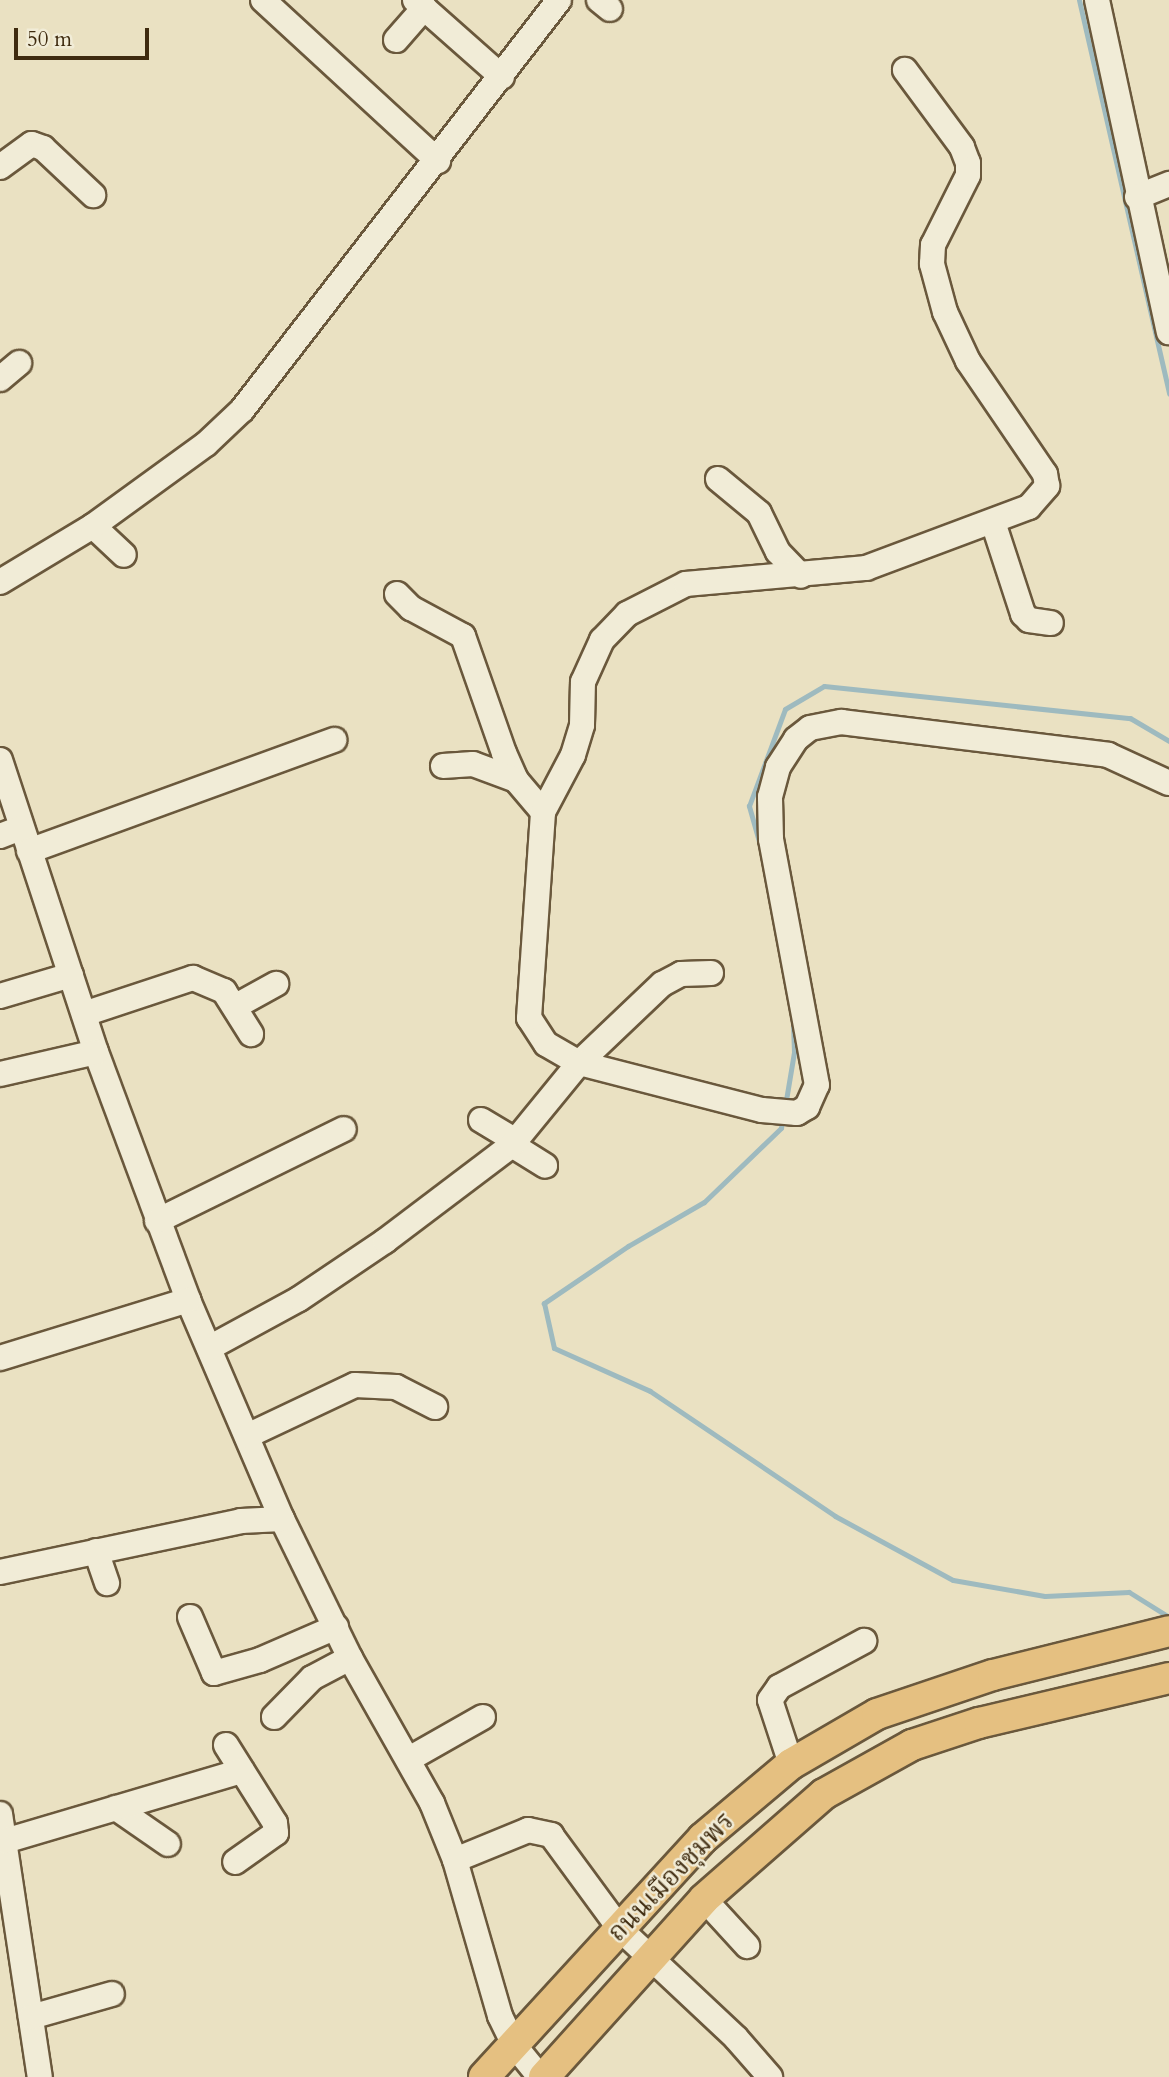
<!DOCTYPE html>
<meta charset="utf-8">
<style>
body{margin:0}
#map{position:relative;width:1169px;height:2077px;overflow:hidden;background:#eae1c2;font-family:Cardo,"Noto Serif Thai",serif}
div>[style]{position:absolute}
.stream>*{height:5px;margin:-2.5px;padding:0 2.5px;transform-origin:2.5px;border-radius:2.5px;background:#9ebabf}
.roads{filter:drop-shadow(2px 0 #6a583c) drop-shadow(-2px 0 #6a583c) drop-shadow(0 2px #6a583c) drop-shadow(0 -2px #6a583c)}
.minor>*{height:24px;margin:-12px;padding:0 12px;transform-origin:12px;border-radius:12px;background:#f1ecd7}
.major>*{height:30px;margin:-15px;padding:0 15px;transform-origin:15px;border-radius:15px;background:#e5c081}
span{translate:-50% -50%;white-space:nowrap;text-align:center;line-height:1.15;-webkit-text-stroke:5px #f1ecd7;paint-order:stroke}
.street-label{font-size:26px;color:#3f2b0f}
.scale{position:absolute;left:14px;top:28px;width:135px;height:32px;box-sizing:border-box;border:4px solid #3f2b0f;border-top:0;padding-left:9px;font-size:21px;line-height:24px;white-space:nowrap;color:#3f2b0f;-webkit-text-stroke:5px #f1ecd7;paint-order:stroke}
</style>
<div id="map">
<div class="stream">
<div style="left:1079px;top:0;width:404px;rotate:77.1deg"></div>
<div style="left:760px;top:845px;width:41px;rotate:-105.8deg"></div>
<div style="left:749px;top:806px;width:103px;rotate:-69.6deg"></div>
<div style="left:785px;top:709px;width:45px;rotate:-30.5deg"></div>
<div style="left:824px;top:686px;width:308px;rotate:6deg"></div>
<div style="left:1130px;top:718px;width:45px;rotate:30.5deg"></div>
<div style="left:785px;top:1106px;width:55px;rotate:-80.5deg"></div>
<div style="left:794px;top:1052px;width:33px;rotate:-92deg"></div>
<div style="left:783px;top:1119px;width:9px;rotate:103deg"></div>
<div style="left:781px;top:1128px;width:107px;rotate:136.1deg"></div>
<div style="left:704px;top:1202px;width:88px;rotate:149.9deg"></div>
<div style="left:628px;top:1246px;width:102px;rotate:145.8deg"></div>
<div style="left:544px;top:1303px;width:46px;rotate:77.5deg"></div>
<div style="left:554px;top:1348px;width:105px;rotate:24.1deg"></div>
<div style="left:650px;top:1391px;width:223px;rotate:34deg"></div>
<div style="left:835px;top:1516px;width:134px;rotate:28.5deg"></div>
<div style="left:953px;top:1580px;width:93px;rotate:9.9deg"></div>
<div style="left:1045px;top:1596px;width:84px;rotate:-2.7deg"></div>
<div style="left:1129px;top:1592px;width:47px;rotate:32deg"></div>
</div>
<div class="roads">
<div class="minor">
<div style="left:263px;top:0;width:238px;rotate:42.6deg"></div>
<div style="left:415px;top:0;width:116px;rotate:41.5deg"></div>
<div style="left:599px;top:0;width:14px;rotate:39deg"></div>
<div style="left:1097px;top:0;width:340px;rotate:77.8deg"></div>
<div style="left:396px;top:40px;width:43px;rotate:-48.8deg"></div>
<div style="left:0;top:167px;width:39px;rotate:-36deg"></div>
<div style="left:32px;top:144px;width:12px;rotate:20deg"></div>
<div style="left:43px;top:148px;width:69px;rotate:43.2deg"></div>
<div style="left:1137px;top:197px;width:35px;rotate:-22deg"></div>
<div style="left:0;top:379px;width:25px;rotate:-40deg"></div>
<div style="left:718px;top:479px;width:53px;rotate:39.7deg"></div>
<div style="left:759px;top:513px;width:43px;rotate:64deg"></div>
<div style="left:778px;top:552px;width:33px;rotate:46deg"></div>
<div style="left:993px;top:522px;width:97px;rotate:71.9deg"></div>
<div style="left:1023px;top:614px;width:8px;rotate:45deg"></div>
<div style="left:1029px;top:620px;width:22px;rotate:8deg"></div>
<div style="left:93px;top:526px;width:42px;rotate:43.1deg"></div>
<div style="left:0;top:582px;width:109px;rotate:-31.1deg"></div>
<div style="left:93px;top:526px;width:140px;rotate:-36deg"></div>
<div style="left:206px;top:444px;width:50px;rotate:-43.4deg"></div>
<div style="left:242px;top:410px;width:518px;rotate:-52.29deg"></div>
<div style="left:397px;top:594px;width:20px;rotate:45deg"></div>
<div style="left:411px;top:608px;width:59px;rotate:28.3deg"></div>
<div style="left:463px;top:636px;width:124px;rotate:70.7deg"></div>
<div style="left:504px;top:753px;width:30px;rotate:66deg"></div>
<div style="left:516px;top:780px;width:42px;rotate:49.8deg"></div>
<div style="left:0;top:760px;width:307px;rotate:71.8deg"></div>
<div style="left:96px;top:1052px;width:265px;rotate:69.6deg"></div>
<div style="left:188px;top:1300px;width:238px;rotate:66.8deg"></div>
<div style="left:282px;top:1519px;width:155px;rotate:63.9deg"></div>
<div style="left:350px;top:1658px;width:167px;rotate:60.5deg"></div>
<div style="left:432px;top:1803px;width:61px;rotate:68deg"></div>
<div style="left:455px;top:1860px;width:162px;rotate:73.9deg"></div>
<div style="left:500px;top:2016px;width:32px;rotate:64deg"></div>
<div style="left:514px;top:2045px;width:41px;rotate:50.9deg"></div>
<div style="left:443px;top:766px;width:30px;rotate:-4deg"></div>
<div style="left:473px;top:764px;width:46px;rotate:20.4deg"></div>
<div style="left:0;top:836px;width:22px;rotate:-21deg"></div>
<div style="left:29px;top:851px;width:325px;rotate:-20deg"></div>
<div style="left:711px;top:973px;width:30px;rotate:178deg"></div>
<div style="left:681px;top:974px;width:21px;rotate:152deg"></div>
<div style="left:662px;top:984px;width:115px;rotate:136.4deg"></div>
<div style="left:579px;top:1063px;width:38px;rotate:-150deg"></div>
<div style="left:546px;top:1044px;width:31px;rotate:-123deg"></div>
<div style="left:529px;top:1018px;width:206px;rotate:-86.1deg"></div>
<div style="left:543px;top:812px;width:64px;rotate:-62.2deg"></div>
<div style="left:573px;top:755px;width:31px;rotate:-73deg"></div>
<div style="left:582px;top:725px;width:43px;rotate:-88.7deg"></div>
<div style="left:583px;top:682px;width:46px;rotate:-65.7deg"></div>
<div style="left:602px;top:640px;width:36px;rotate:-46deg"></div>
<div style="left:627px;top:614px;width:66px;rotate:-27deg"></div>
<div style="left:686px;top:584px;width:181px;rotate:-5.1deg"></div>
<div style="left:866px;top:568px;width:174px;rotate:-20.5deg"></div>
<div style="left:1029px;top:507px;width:28px;rotate:-49deg"></div>
<div style="left:1047px;top:486px;width:12px;rotate:-99deg"></div>
<div style="left:1045px;top:474px;width:137px;rotate:-124.3deg"></div>
<div style="left:968px;top:361px;width:54px;rotate:-115.1deg"></div>
<div style="left:945px;top:312px;width:50px;rotate:-105.2deg"></div>
<div style="left:932px;top:264px;width:19px;rotate:-87deg"></div>
<div style="left:933px;top:245px;width:78px;rotate:-63.4deg"></div>
<div style="left:968px;top:175px;width:12px;rotate:-90deg"></div>
<div style="left:968px;top:163px;width:17px;rotate:-111deg"></div>
<div style="left:962px;top:147px;width:96px;rotate:-126.5deg"></div>
<div style="left:0;top:996px;width:74px;rotate:-16.5deg"></div>
<div style="left:236px;top:1006px;width:46px;rotate:-28.8deg"></div>
<div style="left:84px;top:1014px;width:115px;rotate:-18.3deg"></div>
<div style="left:193px;top:978px;width:34px;rotate:23deg"></div>
<div style="left:224px;top:991px;width:51px;rotate:57.9deg"></div>
<div style="left:0;top:1074px;width:98px;rotate:-12.9deg"></div>
<div style="left:481px;top:1120px;width:41px;rotate:31deg"></div>
<div style="left:512px;top:1145px;width:39px;rotate:32deg"></div>
<div style="left:157px;top:1221px;width:208px;rotate:-26.2deg"></div>
<div style="left:209px;top:1348px;width:102px;rotate:-28.6deg"></div>
<div style="left:299px;top:1299px;width:104px;rotate:-34deg"></div>
<div style="left:385px;top:1241px;width:159px;rotate:-37.1deg"></div>
<div style="left:512px;top:1145px;width:106px;rotate:-50.7deg"></div>
<div style="left:579px;top:1063px;width:189px;rotate:14.4deg"></div>
<div style="left:762px;top:1110px;width:35px;rotate:5deg"></div>
<div style="left:797px;top:1113px;width:12px;rotate:-31deg"></div>
<div style="left:807px;top:1107px;width:24px;rotate:-66deg"></div>
<div style="left:817px;top:1085px;width:250px;rotate:-100.6deg"></div>
<div style="left:771px;top:839px;width:42px;rotate:-91.4deg"></div>
<div style="left:770px;top:797px;width:31px;rotate:-75deg"></div>
<div style="left:778px;top:767px;width:33px;rotate:-57deg"></div>
<div style="left:796px;top:739px;width:18px;rotate:-38deg"></div>
<div style="left:810px;top:728px;width:32px;rotate:-11deg"></div>
<div style="left:841px;top:722px;width:269px;rotate:7deg"></div>
<div style="left:1108px;top:755px;width:67px;rotate:24.7deg"></div>
<div style="left:0;top:1358px;width:197px;rotate:-17.1deg"></div>
<div style="left:247px;top:1436px;width:119px;rotate:-25.3deg"></div>
<div style="left:355px;top:1385px;width:41px;rotate:2.8deg"></div>
<div style="left:396px;top:1387px;width:44px;rotate:27.1deg"></div>
<div style="left:96px;top:1551px;width:34px;rotate:71deg"></div>
<div style="left:0;top:1572px;width:246px;rotate:-11.9deg"></div>
<div style="left:241px;top:1521px;width:41px;rotate:-2.8deg"></div>
<div style="left:190px;top:1617px;width:61px;rotate:66.8deg"></div>
<div style="left:214px;top:1673px;width:48px;rotate:-15.8deg"></div>
<div style="left:260px;top:1660px;width:83px;rotate:-23.5deg"></div>
<div style="left:274px;top:1717px;width:54px;rotate:-45.7deg"></div>
<div style="left:312px;top:1678px;width:43px;rotate:-27.8deg"></div>
<div style="left:226px;top:1745px;width:92px;rotate:57.9deg"></div>
<div style="left:275px;top:1823px;width:10px;rotate:84deg"></div>
<div style="left:276px;top:1833px;width:50px;rotate:144.7deg"></div>
<div style="left:409px;top:1759px;width:85px;rotate:-29.6deg"></div>
<div style="left:791px;top:1764px;width:67px;rotate:-108.2deg"></div>
<div style="left:770px;top:1700px;width:16px;rotate:-55deg"></div>
<div style="left:779px;top:1687px;width:97px;rotate:-28.4deg"></div>
<div style="left:116px;top:1808px;width:63px;rotate:34.7deg"></div>
<div style="left:0;top:1814px;width:266px;rotate:81.4deg"></div>
<div style="left:5px;top:1841px;width:247px;rotate:-16.5deg"></div>
<div style="left:455px;top:1860px;width:79px;rotate:-22.3deg"></div>
<div style="left:528px;top:1830px;width:24px;rotate:12deg"></div>
<div style="left:551px;top:1835px;width:117px;rotate:53.7deg"></div>
<div style="left:620px;top:1929px;width:159px;rotate:43.2deg"></div>
<div style="left:736px;top:2038px;width:52px;rotate:48.9deg"></div>
<div style="left:704px;top:1899px;width:64px;rotate:47.5deg"></div>
<div style="left:31px;top:2017px;width:84px;rotate:-15.9deg"></div>
</div>
<div class="major">
<div style="left:484px;top:2077px;width:324px;rotate:-47.5deg"></div>
<div style="left:703px;top:1838px;width:115px;rotate:-40.1deg"></div>
<div style="left:791px;top:1764px;width:99px;rotate:-30.2deg"></div>
<div style="left:877px;top:1714px;width:122px;rotate:-18.6deg"></div>
<div style="left:993px;top:1675px;width:181px;rotate:-14deg"></div>
<div style="left:544px;top:2077px;width:239px;rotate:-48deg"></div>
<div style="left:704px;top:1899px;width:159px;rotate:-41.2deg"></div>
<div style="left:824px;top:1794px;width:101px;rotate:-29.1deg"></div>
<div style="left:912px;top:1745px;width:71px;rotate:-18.2deg"></div>
<div style="left:979px;top:1723px;width:195px;rotate:-13.3deg"></div>
</div>
</div>
<div class="street-label">
<span style="left:671px;top:1877px;rotate:-46deg">ถนนเมืองชุมพร</span>
</div>
<div class="scale">50 m</div>
</div>
